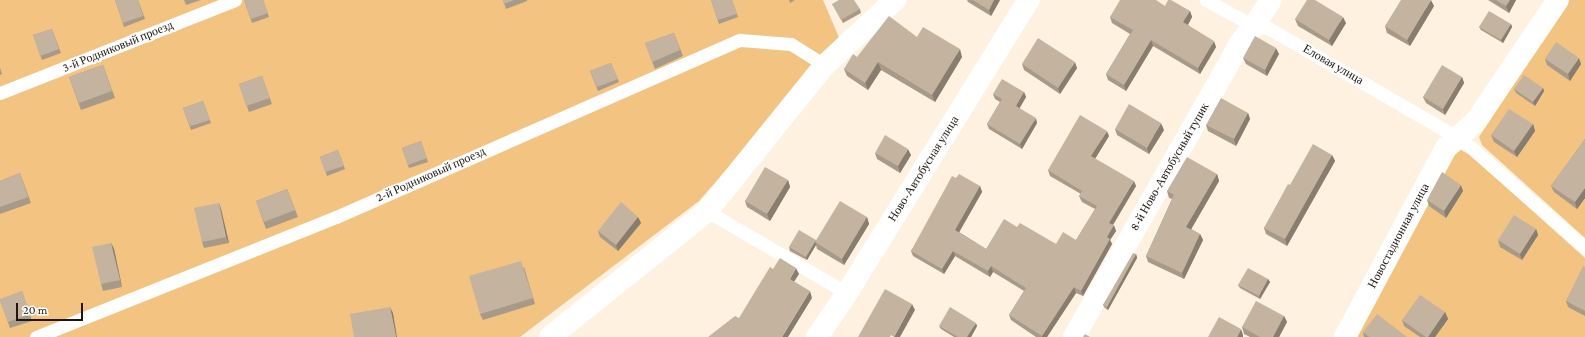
<!DOCTYPE html>
<meta charset="utf-8">
<style>
body{margin:0}
#map{position:relative;width:1585px;height:337px;overflow:hidden;background:#fef1e0;font-family:"Crimson Pro",serif}
div>[style]{position:absolute}
.green>*{inset:0;background:#f3c381}
.service>*{height:13px;margin:-6.5px;padding:0 6.5px;transform-origin:6.5px;border-radius:6.5px;background:#fff}
.minor>*{height:22px;margin:-11px;padding:0 11px;transform-origin:11px;border-radius:11px;background:#fff}
.wall>*{inset:0;background:#a89a89}
.shaded-wall>*{inset:0;background:#887d6f}
.building>*{inset:0;background:#c3b39f}
span{translate:-50% -50%;white-space:nowrap;text-align:center;line-height:1.15;-webkit-text-stroke:3.5px #fff;paint-order:stroke}
.street-label{font-size:12px;color:#1d1710}
.scale{position:absolute;left:16px;top:303px;width:67px;height:18px;box-sizing:border-box;border:2px solid #1d1710;border-top:0;padding-left:5px;font-size:12px;line-height:14px;white-space:nowrap;color:#1d1710;-webkit-text-stroke:3px #fff;paint-order:stroke}
</style>
<div id="map">
<div class="green">
<div style="clip-path:polygon(0 0,823px 0,840px 40px,699px 201px,520px 337px,0 337px)"></div>
<div style="clip-path:polygon(1569px 0,1585px 0,1585px 238px,1482px 145px,1479px 137px)"></div>
<div style="clip-path:polygon(1457px 148px,1470px 155px,1585px 258px,1585px 337px,1351px 337px)"></div>
</div>
<div class="service">
<div style="left:1206px;top:0;width:55px;rotate:28.4deg"></div>
<div style="left:1254px;top:26px;width:14px;rotate:8deg"></div>
<div style="left:1268px;top:28px;width:218px;rotate:30deg"></div>
<div style="left:1457px;top:137px;width:21px;rotate:37deg"></div>
<div style="left:1474px;top:150px;width:148px;rotate:41.4deg"></div>
<div style="left:0;top:93px;width:253px;rotate:-21.6deg"></div>
<div style="left:707px;top:211px;width:162px;rotate:30.4deg"></div>
<div style="left:36px;top:337px;width:323px;rotate:-21.8deg"></div>
<div style="left:336px;top:217px;width:441px;rotate:-23.7deg"></div>
<div style="left:740px;top:40px;width:51px;rotate:4.5deg"></div>
<div style="left:791px;top:44px;width:40px;rotate:32deg"></div>
</div>
<div class="minor">
<div style="left:550px;top:337px;width:201px;rotate:-38.7deg"></div>
<div style="left:707px;top:211px;width:188px;rotate:-51.1deg"></div>
<div style="left:825px;top:65px;width:96px;rotate:-42.9deg"></div>
<div style="left:817px;top:337px;width:53px;rotate:-55.7deg"></div>
<div style="left:847px;top:293px;width:345px;rotate:-58.2deg"></div>
<div style="left:1074px;top:337px;width:338px;rotate:-60.5deg"></div>
<div style="left:1240px;top:43px;width:22px;rotate:-51deg"></div>
<div style="left:1254px;top:26px;width:31px;rotate:-57deg"></div>
<div style="left:1345px;top:337px;width:214px;rotate:-61.9deg"></div>
<div style="left:1446px;top:148px;width:40px;rotate:-42deg"></div>
<div style="left:1476px;top:121px;width:146px;rotate:-55.9deg"></div>
</div>
<div class="wall">
<div style="clip-path:polygon(115px 0,138px 0,145px 19px,124px 27px)"></div>
<div style="clip-path:polygon(184px 0,201px 0,186px 5px)"></div>
<div style="clip-path:polygon(244px 0,263px 0,269px 17px,252px 23px)"></div>
<div style="clip-path:polygon(503px 0,527px 0,527px 1px,506px 9px)"></div>
<div style="clip-path:polygon(711px 0,732px 0,738px 17px,719px 24px)"></div>
<div style="clip-path:polygon(789px 0,795px 0,790px 3px)"></div>
<div style="clip-path:polygon(967px 0,1000px 0,991px 16px,968px 2px)"></div>
<div style="clip-path:polygon(1488px 0,1516px 0,1509px 13px)"></div>
<div style="clip-path:polygon(832px 4px,860px 9px,861px 13px,843px 23px,834px 7px)"></div>
<div style="clip-path:polygon(1165px 6px,1190px 11px,1192px 17px,1188px 25px,1216px 47px,1200px 74px,1153px 46px,1126px 91px,1108px 80px,1106px 74px,1130px 34px,1112px 23px,1110px 17px)"></div>
<div style="clip-path:polygon(1434px 6px,1410px 46px,1387px 33px,1385px 26px)"></div>
<div style="clip-path:polygon(1295px 19px,1346px 23px,1332px 46px,1298px 26px)"></div>
<div style="clip-path:polygon(1511px 24px,1512px 27px,1503px 43px,1481px 30px,1479px 27px)"></div>
<div style="clip-path:polygon(52px 29px,61px 53px,42px 60px,33px 35px)"></div>
<div style="clip-path:polygon(674px 33px,683px 56px,655px 69px,645px 43px)"></div>
<div style="clip-path:polygon(917px 37px,962px 57px,935px 102px,881px 70px,868px 90px,847px 76px,844px 69px,857px 57px)"></div>
<div style="clip-path:polygon(1279px 54px,1267px 76px,1246px 64px,1243px 58px)"></div>
<div style="clip-path:polygon(1545px 59px,1581px 64px,1570px 81px,1547px 65px)"></div>
<div style="clip-path:polygon(611px 63px,619px 82px,598px 91px,590px 71px)"></div>
<div style="clip-path:polygon(1022px 64px,1077px 68px,1060px 94px,1024px 70px)"></div>
<div style="clip-path:polygon(103px 65px,115px 98px,81px 110px,69px 77px)"></div>
<div style="clip-path:polygon(0 68px,2px 74px,0 75px)"></div>
<div style="clip-path:polygon(262px 76px,272px 104px,249px 112px,239px 84px)"></div>
<div style="clip-path:polygon(1462px 77px,1464px 83px,1445px 115px,1426px 103px,1423px 97px)"></div>
<div style="clip-path:polygon(1543px 88px,1544px 91px,1535px 106px,1516px 93px,1514px 89px)"></div>
<div style="clip-path:polygon(1024px 92px,1026px 97px,1019px 108px,1037px 123px,1022px 149px,989px 129px,987px 124px,1000px 102px,995px 99px,993px 94px)"></div>
<div style="clip-path:polygon(203px 101px,211px 123px,191px 130px,183px 108px)"></div>
<div style="clip-path:polygon(1248px 113px,1250px 119px,1236px 146px,1208px 131px,1206px 125px)"></div>
<div style="clip-path:polygon(1533px 124px,1535px 131px,1517px 157px,1494px 142px,1491px 135px)"></div>
<div style="clip-path:polygon(1115px 129px,1164px 130px,1149px 154px,1117px 135px)"></div>
<div style="clip-path:polygon(1109px 136px,1095px 159px,1136px 186px,1113px 225px,1116px 231px,1110px 240px,1112px 244px,1083px 296px,1076px 293px,1047px 337px,1036px 337px,1011px 320px,1009px 315px,1024px 291px,993px 272px,990px 277px,955px 256px,944px 274px,913px 256px,911px 251px,956px 178px,980px 186px,982px 192px,959px 232px,986px 249px,1017px 227px,1056px 244px,1076px 240px,1095px 209px,1082px 202px,1079px 196px,1081px 194px,1050px 176px,1048px 170px)"></div>
<div style="clip-path:polygon(1585px 139px,1585px 198px,1577px 209px,1554px 192px,1551px 186px)"></div>
<div style="clip-path:polygon(421px 141px,428px 162px,409px 168px,402px 148px)"></div>
<div style="clip-path:polygon(338px 150px,345px 169px,327px 176px,320px 157px)"></div>
<div style="clip-path:polygon(875px 153px,911px 155px,900px 173px,877px 159px)"></div>
<div style="clip-path:polygon(1332px 155px,1335px 161px,1287px 246px,1266px 234px,1264px 228px,1290px 185px)"></div>
<div style="clip-path:polygon(20px 173px,31px 203px,0 214px,0 181px)"></div>
<div style="clip-path:polygon(1217px 174px,1219px 181px,1191px 229px,1200px 234px,1203px 240px,1184px 279px,1148px 262px,1146px 256px,1172px 199px,1169px 198px,1167px 191px)"></div>
<div style="clip-path:polygon(788px 180px,790px 187px,770px 221px,747px 207px,745px 201px)"></div>
<div style="clip-path:polygon(287px 189px,298px 217px,266px 229px,256px 201px)"></div>
<div style="clip-path:polygon(1463px 191px,1446px 218px,1429px 206px,1427px 200px)"></div>
<div style="clip-path:polygon(219px 203px,221px 209px,229px 243px,204px 248px,202px 242px)"></div>
<div style="clip-path:polygon(638px 217px,641px 223px,618px 251px,600px 237px,598px 231px)"></div>
<div style="clip-path:polygon(867px 217px,869px 224px,844px 265px,817px 249px,816px 245px,807px 260px,790px 251px,789px 247px,816px 241px)"></div>
<div style="clip-path:polygon(1536px 229px,1538px 235px,1522px 260px,1500px 247px,1498px 240px)"></div>
<div style="clip-path:polygon(111px 243px,114px 249px,122px 287px,103px 291px,101px 284px)"></div>
<div style="clip-path:polygon(1136px 254px,1137px 258px,1108px 310px,1105px 308px,1103px 305px)"></div>
<div style="clip-path:polygon(524px 267px,535px 304px,483px 320px,480px 314px)"></div>
<div style="clip-path:polygon(1585px 267px,1585px 316px,1568px 307px,1566px 301px)"></div>
<div style="clip-path:polygon(1268px 279px,1270px 282px,1260px 299px,1240px 288px,1238px 285px)"></div>
<div style="clip-path:polygon(22px 291px,32px 321px,10px 328px,0 300px)"></div>
<div style="clip-path:polygon(1445px 312px,1448px 319px,1435px 337px,1420px 337px,1404px 326px,1402px 320px)"></div>
<div style="clip-path:polygon(1284px 316px,1287px 322px,1279px 337px,1250px 337px,1244px 334px,1242px 327px)"></div>
<div style="clip-path:polygon(939px 326px,977px 326px,971px 337px,954px 337px,941px 329px)"></div>
<div style="clip-path:polygon(1363px 332px,1407px 337px,1364px 337px)"></div>
</div>
<div class="shaded-wall">
<div style="clip-path:polygon(994px 0,1000px 0,991px 16px,989px 10px)"></div>
<div style="clip-path:polygon(1431px 0,1434px 6px,1410px 46px,1407px 40px)"></div>
<div style="clip-path:polygon(1510px 0,1516px 0,1509px 13px,1506px 6px)"></div>
<div style="clip-path:polygon(1190px 11px,1192px 17px,1186px 28px,1183px 22px)"></div>
<div style="clip-path:polygon(1343px 17px,1346px 23px,1332px 46px,1329px 40px)"></div>
<div style="clip-path:polygon(1511px 24px,1512px 27px,1503px 43px,1501px 40px)"></div>
<div style="clip-path:polygon(1151px 40px,1153px 46px,1126px 91px,1124px 85px)"></div>
<div style="clip-path:polygon(1214px 41px,1216px 47px,1200px 74px,1198px 68px)"></div>
<div style="clip-path:polygon(1276px 48px,1279px 54px,1267px 76px,1265px 70px)"></div>
<div style="clip-path:polygon(960px 49px,962px 57px,935px 102px,932px 95px)"></div>
<div style="clip-path:polygon(1579px 58px,1581px 64px,1570px 81px,1568px 74px)"></div>
<div style="clip-path:polygon(878px 62px,881px 70px,868px 90px,865px 83px)"></div>
<div style="clip-path:polygon(1075px 62px,1077px 68px,1060px 94px,1058px 88px)"></div>
<div style="clip-path:polygon(1462px 77px,1464px 83px,1445px 115px,1443px 109px)"></div>
<div style="clip-path:polygon(1543px 88px,1544px 91px,1535px 106px,1533px 102px)"></div>
<div style="clip-path:polygon(1024px 92px,1026px 97px,1018px 111px,1016px 106px)"></div>
<div style="clip-path:polygon(1248px 113px,1250px 119px,1236px 146px,1234px 139px)"></div>
<div style="clip-path:polygon(1036px 118px,1037px 123px,1022px 149px,1020px 144px)"></div>
<div style="clip-path:polygon(1161px 123px,1164px 130px,1149px 154px,1147px 148px)"></div>
<div style="clip-path:polygon(1533px 124px,1535px 131px,1517px 157px,1514px 151px)"></div>
<div style="clip-path:polygon(1107px 131px,1109px 136px,1093px 162px,1091px 156px)"></div>
<div style="clip-path:polygon(908px 149px,911px 155px,900px 173px,898px 166px)"></div>
<div style="clip-path:polygon(1332px 155px,1335px 161px,1287px 246px,1285px 239px)"></div>
<div style="clip-path:polygon(1217px 174px,1219px 181px,1189px 233px,1186px 227px)"></div>
<div style="clip-path:polygon(788px 180px,790px 187px,770px 221px,767px 214px)"></div>
<div style="clip-path:polygon(1134px 181px,1136px 186px,1111px 228px,1109px 223px)"></div>
<div style="clip-path:polygon(1461px 185px,1463px 191px,1446px 218px,1444px 211px)"></div>
<div style="clip-path:polygon(980px 186px,982px 192px,957px 236px,955px 230px)"></div>
<div style="clip-path:polygon(1585px 188px,1585px 198px,1577px 209px,1575px 202px)"></div>
<div style="clip-path:polygon(219px 203px,221px 209px,229px 243px,226px 237px)"></div>
<div style="clip-path:polygon(638px 217px,641px 223px,618px 251px,616px 245px)"></div>
<div style="clip-path:polygon(867px 217px,869px 224px,844px 265px,842px 259px)"></div>
<div style="clip-path:polygon(1114px 225px,1116px 231px,1110px 240px,1112px 244px,1083px 296px,1081px 291px,1107px 237px)"></div>
<div style="clip-path:polygon(1536px 229px,1538px 235px,1522px 260px,1520px 254px)"></div>
<div style="clip-path:polygon(1200px 234px,1203px 240px,1184px 279px,1182px 273px)"></div>
<div style="clip-path:polygon(816px 240px,817px 244px,815px 242px,816px 245px,807px 260px,806px 257px)"></div>
<div style="clip-path:polygon(111px 243px,114px 249px,122px 287px,120px 280px)"></div>
<div style="clip-path:polygon(953px 251px,955px 256px,944px 274px,942px 269px)"></div>
<div style="clip-path:polygon(1136px 254px,1137px 258px,1108px 310px,1107px 307px)"></div>
<div style="clip-path:polygon(991px 266px,993px 272px,990px 277px,988px 271px)"></div>
<div style="clip-path:polygon(796px 268px,799px 274px,792px 285px,790px 279px)"></div>
<div style="clip-path:polygon(1268px 279px,1270px 282px,1260px 299px,1259px 296px)"></div>
<div style="clip-path:polygon(1074px 287px,1076px 293px,1047px 337px,1042px 337px,1042px 336px)"></div>
<div style="clip-path:polygon(810px 291px,812px 298px,788px 337px,782px 337px)"></div>
<div style="clip-path:polygon(912px 304px,915px 310px,900px 337px,894px 337px)"></div>
<div style="clip-path:polygon(390px 307px,393px 313px,397px 337px,396px 337px)"></div>
<div style="clip-path:polygon(1445px 312px,1448px 319px,1435px 337px,1428px 337px)"></div>
<div style="clip-path:polygon(1284px 316px,1287px 322px,1279px 337px,1273px 337px)"></div>
<div style="clip-path:polygon(976px 323px,977px 326px,971px 337px,967px 337px)"></div>
<div style="clip-path:polygon(1241px 329px,1243px 335px,1243px 337px,1237px 337px)"></div>
</div>
<div class="building">
<div style="clip-path:polygon(115px 0,138px 0,143px 16px,123px 23px)"></div>
<div style="clip-path:polygon(244px 0,263px 0,268px 13px,251px 19px)"></div>
<div style="clip-path:polygon(503px 0,514px 0,504px 4px)"></div>
<div style="clip-path:polygon(711px 0,732px 0,737px 14px,718px 20px)"></div>
<div style="clip-path:polygon(839px 0,854px 0,860px 9px,841px 20px,832px 4px)"></div>
<div style="clip-path:polygon(973px 0,994px 0,989px 10px)"></div>
<div style="clip-path:polygon(1120px 0,1156px 0,1165px 6px,1168px 0,1171px 0,1190px 11px,1183px 22px,1214px 41px,1198px 68px,1151px 40px,1124px 85px,1106px 74px,1133px 30px,1110px 17px)"></div>
<div style="clip-path:polygon(1307px 0,1315px 0,1343px 17px,1329px 40px,1295px 19px)"></div>
<div style="clip-path:polygon(1401px 0,1431px 0,1407px 40px,1385px 26px)"></div>
<div style="clip-path:polygon(1496px 0,1510px 0,1506px 6px)"></div>
<div style="clip-path:polygon(1489px 11px,1511px 24px,1501px 40px,1479px 27px)"></div>
<div style="clip-path:polygon(889px 16px,917px 37px,923px 27px,960px 49px,932px 95px,878px 62px,865px 83px,844px 69px,853px 54px,857px 57px)"></div>
<div style="clip-path:polygon(52px 29px,59px 49px,40px 56px,33px 35px)"></div>
<div style="clip-path:polygon(674px 33px,680px 50px,652px 62px,645px 43px)"></div>
<div style="clip-path:polygon(1255px 36px,1276px 48px,1265px 70px,1243px 58px)"></div>
<div style="clip-path:polygon(1038px 38px,1075px 62px,1058px 88px,1022px 64px)"></div>
<div style="clip-path:polygon(1556px 42px,1579px 58px,1568px 74px,1545px 59px)"></div>
<div style="clip-path:polygon(611px 63px,618px 79px,597px 87px,590px 71px)"></div>
<div style="clip-path:polygon(103px 65px,112px 91px,79px 103px,69px 77px)"></div>
<div style="clip-path:polygon(1442px 65px,1462px 77px,1443px 109px,1423px 97px)"></div>
<div style="clip-path:polygon(1524px 75px,1543px 88px,1533px 102px,1514px 89px)"></div>
<div style="clip-path:polygon(262px 76px,270px 98px,246px 106px,239px 84px)"></div>
<div style="clip-path:polygon(1002px 79px,1024px 92px,1016px 106px,1036px 118px,1020px 144px,987px 124px,1002px 99px,993px 94px)"></div>
<div style="clip-path:polygon(1221px 98px,1248px 113px,1234px 139px,1206px 125px)"></div>
<div style="clip-path:polygon(203px 101px,210px 120px,190px 126px,183px 108px)"></div>
<div style="clip-path:polygon(1129px 104px,1161px 123px,1147px 148px,1115px 129px)"></div>
<div style="clip-path:polygon(1509px 109px,1533px 124px,1514px 151px,1491px 135px)"></div>
<div style="clip-path:polygon(1080px 115px,1107px 131px,1091px 156px,1134px 181px,1109px 223px,1114px 225px,1107px 237px,1110px 239px,1081px 291px,1074px 287px,1042px 336px,1009px 315px,1026px 288px,991px 266px,988px 271px,953px 251px,942px 269px,911px 251px,952px 176px,956px 178px,959px 174px,980px 186px,955px 230px,986px 249px,1004px 219px,1017px 227px,1020px 223px,1056px 244px,1063px 232px,1076px 240px,1097px 206px,1079px 196px,1082px 191px,1048px 170px)"></div>
<div style="clip-path:polygon(885px 135px,908px 149px,898px 166px,875px 153px)"></div>
<div style="clip-path:polygon(1585px 139px,1585px 188px,1575px 202px,1551px 186px)"></div>
<div style="clip-path:polygon(421px 141px,427px 158px,408px 165px,402px 148px)"></div>
<div style="clip-path:polygon(1313px 144px,1332px 155px,1285px 239px,1264px 228px,1288px 184px,1290px 185px)"></div>
<div style="clip-path:polygon(338px 150px,344px 166px,325px 172px,320px 157px)"></div>
<div style="clip-path:polygon(1187px 157px,1217px 174px,1186px 227px,1200px 234px,1182px 273px,1146px 256px,1174px 195px,1167px 191px)"></div>
<div style="clip-path:polygon(765px 167px,788px 180px,767px 214px,745px 201px)"></div>
<div style="clip-path:polygon(1442px 172px,1461px 185px,1444px 211px,1427px 200px)"></div>
<div style="clip-path:polygon(20px 173px,28px 197px,0 207px,0 181px)"></div>
<div style="clip-path:polygon(287px 189px,295px 210px,264px 222px,256px 201px)"></div>
<div style="clip-path:polygon(840px 201px,867px 217px,842px 259px,815px 242px)"></div>
<div style="clip-path:polygon(621px 202px,638px 217px,616px 245px,598px 231px)"></div>
<div style="clip-path:polygon(219px 203px,226px 237px,202px 242px,194px 208px)"></div>
<div style="clip-path:polygon(1514px 215px,1536px 229px,1520px 254px,1498px 240px)"></div>
<div style="clip-path:polygon(799px 230px,816px 240px,806px 257px,789px 247px)"></div>
<div style="clip-path:polygon(111px 243px,120px 280px,101px 284px,92px 247px)"></div>
<div style="clip-path:polygon(1133px 253px,1136px 254px,1107px 307px,1103px 305px)"></div>
<div style="clip-path:polygon(780px 258px,796px 268px,790px 279px,810px 291px,782px 337px,708px 337px,735px 316px,739px 318px,770px 267px,773px 269px)"></div>
<div style="clip-path:polygon(521px 261px,533px 298px,480px 314px,469px 276px)"></div>
<div style="clip-path:polygon(1583px 266px,1585px 267px,1585px 311px,1566px 301px)"></div>
<div style="clip-path:polygon(1248px 268px,1268px 279px,1259px 296px,1238px 285px)"></div>
<div style="clip-path:polygon(885px 289px,912px 304px,894px 337px,891px 335px,890px 337px,858px 337px)"></div>
<div style="clip-path:polygon(22px 291px,30px 314px,8px 322px,0 300px,0 299px)"></div>
<div style="clip-path:polygon(1420px 295px,1445px 312px,1428px 337px,1426px 337px,1402px 320px)"></div>
<div style="clip-path:polygon(1256px 301px,1284px 316px,1273px 337px,1260px 337px,1242px 327px)"></div>
<div style="clip-path:polygon(390px 307px,396px 337px,354px 337px,350px 314px)"></div>
<div style="clip-path:polygon(950px 307px,976px 323px,967px 337px,958px 337px,939px 326px)"></div>
<div style="clip-path:polygon(1377px 314px,1407px 337px,1369px 337px,1363px 332px)"></div>
<div style="clip-path:polygon(1219px 317px,1241px 329px,1237px 337px,1208px 337px)"></div>
<div style="clip-path:polygon(1085px 334px,1090px 337px,1083px 337px)"></div>
</div>
<div class="street-label">
<span style="left:118px;top:47px;rotate:-22deg">3-й Родниковый проезд</span>
<span style="left:1333px;top:65px;rotate:30deg">Еловая улица</span>
<span style="left:1170px;top:167px;rotate:-60deg">8-й Ново-Автобусный тупик</span>
<span style="left:924px;top:169px;rotate:-58deg">Ново-Автобусная улица</span>
<span style="left:431px;top:175px;rotate:-24deg">2-й Родниковый проезд</span>
<span style="left:1399px;top:236px;rotate:-62deg">Новостадионная улица</span>
</div>
<div class="scale">20 m</div>
</div>
